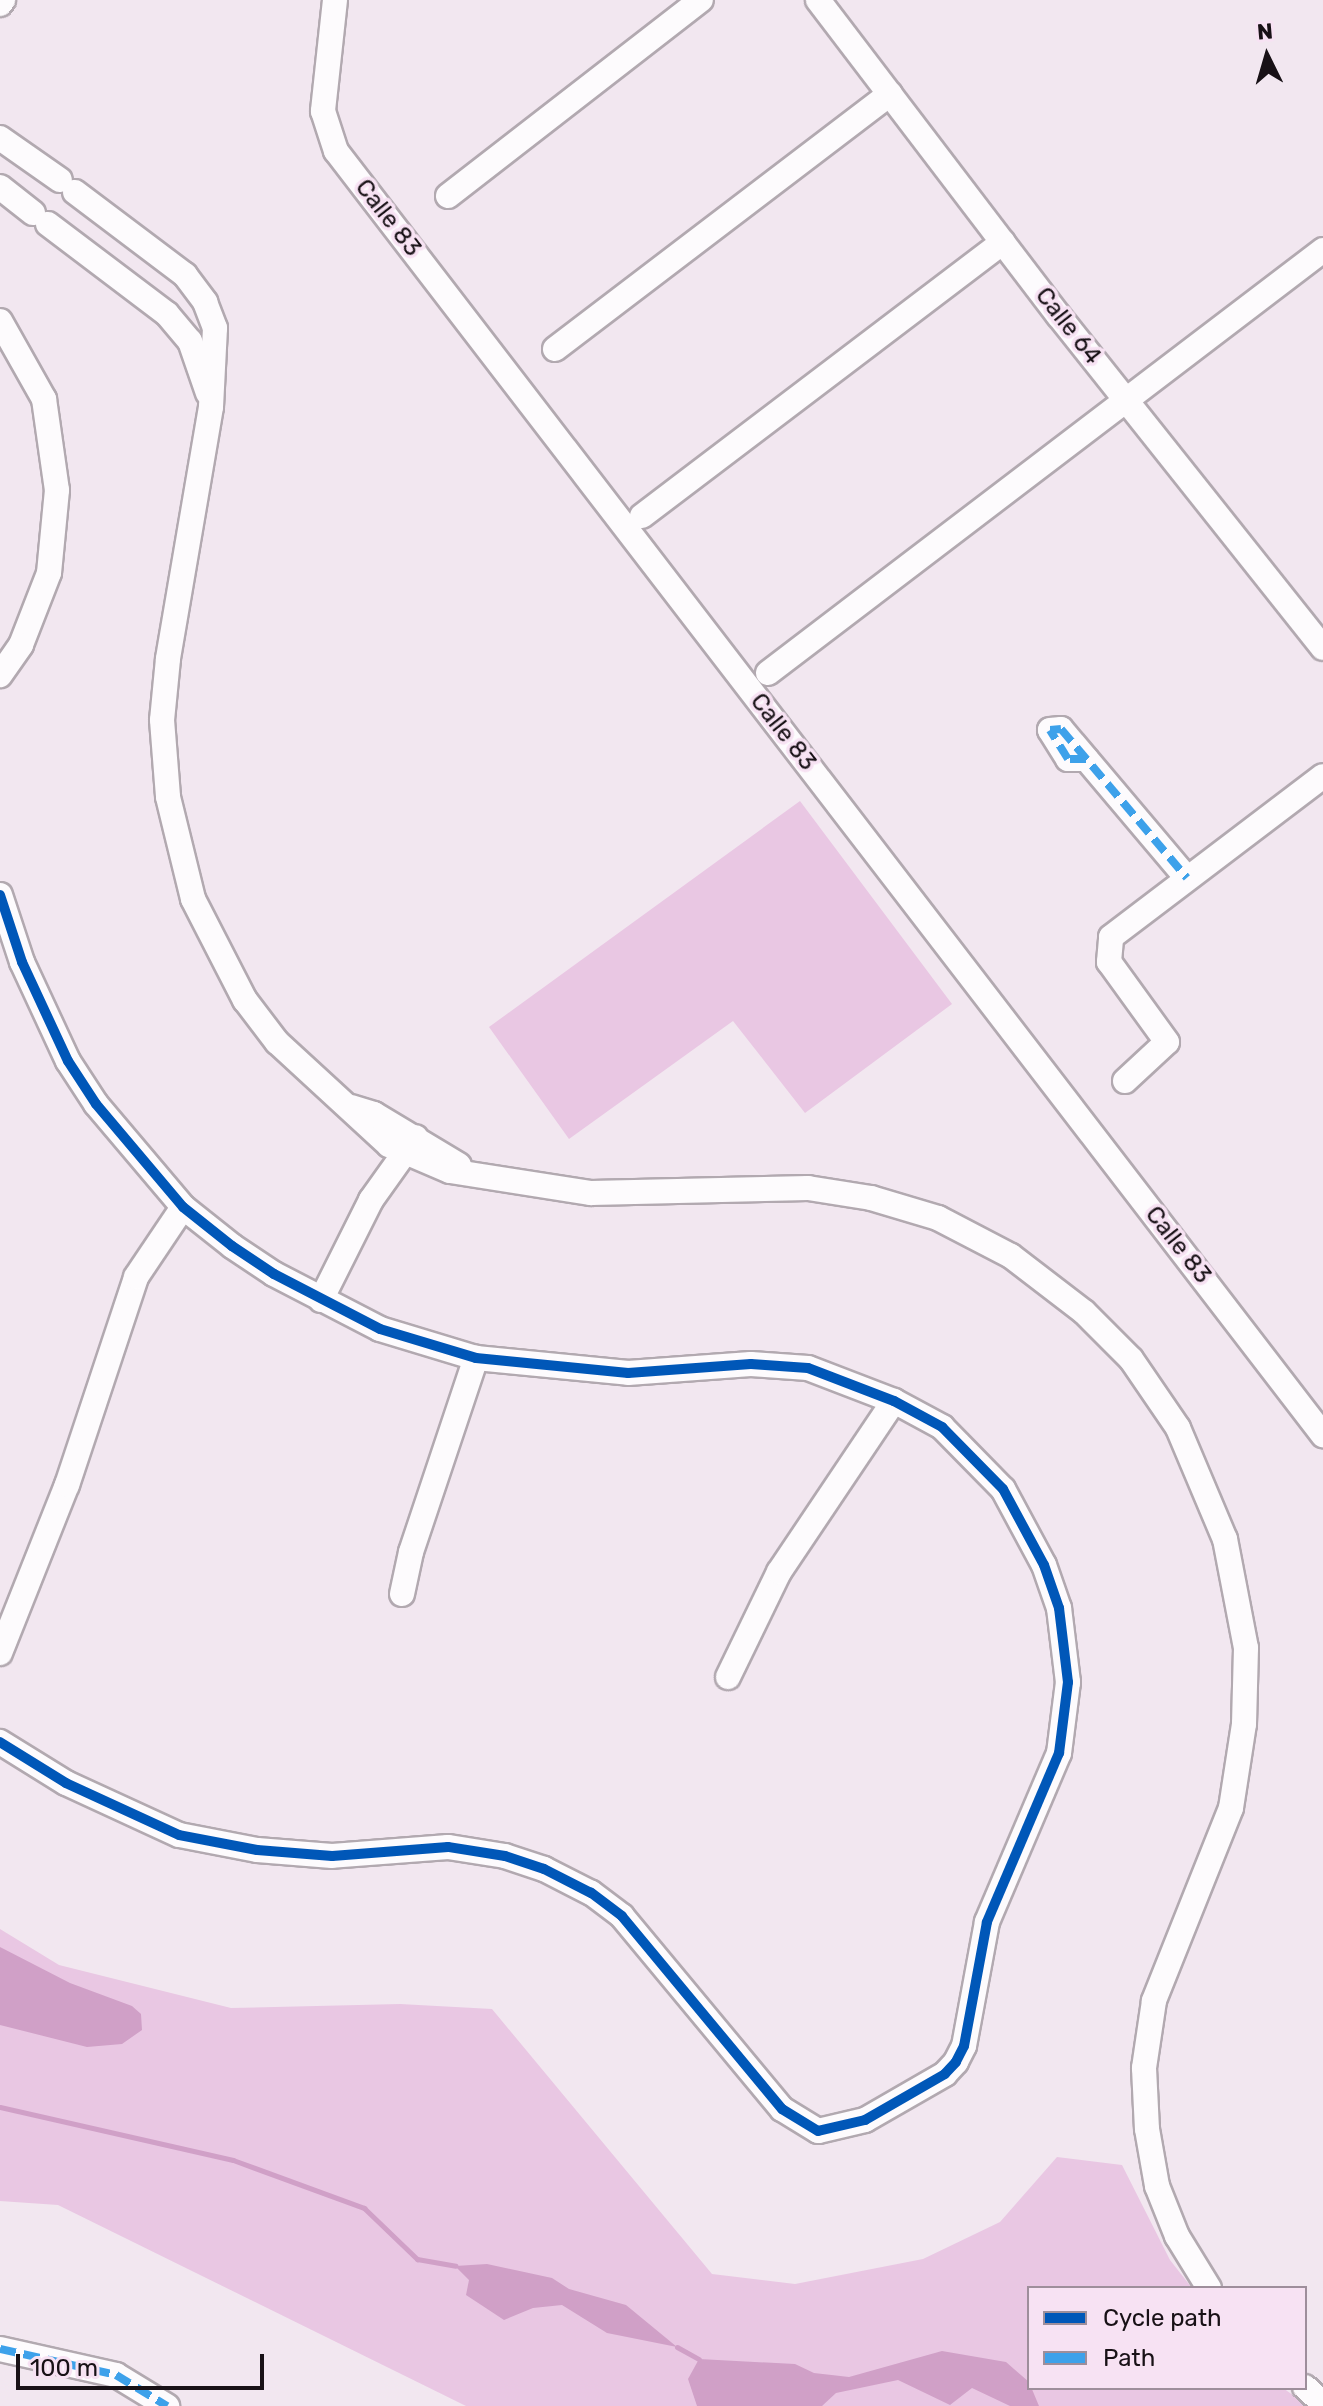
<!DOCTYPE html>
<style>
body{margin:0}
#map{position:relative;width:1323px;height:2406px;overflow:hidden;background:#f2e7f0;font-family:Rubik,sans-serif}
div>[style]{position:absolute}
.green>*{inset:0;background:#e9c7e3}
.water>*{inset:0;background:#d0a0c7}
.stream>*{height:5px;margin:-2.5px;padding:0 2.5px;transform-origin:2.5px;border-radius:2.5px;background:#d0a0c7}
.roads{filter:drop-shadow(2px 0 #b2a9b0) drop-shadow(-2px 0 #b2a9b0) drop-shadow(0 2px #b2a9b0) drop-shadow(0 -2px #b2a9b0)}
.minor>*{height:24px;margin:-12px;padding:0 12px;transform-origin:12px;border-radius:12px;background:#fdfbfd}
.quiet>*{height:8px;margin-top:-4px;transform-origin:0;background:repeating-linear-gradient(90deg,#3da1ea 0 16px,transparent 0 24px)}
.cycleway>*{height:10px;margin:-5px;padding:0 5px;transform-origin:5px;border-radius:5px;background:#0057b8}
span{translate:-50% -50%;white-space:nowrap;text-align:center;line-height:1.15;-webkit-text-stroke:7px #f7e2f3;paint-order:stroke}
.street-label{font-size:24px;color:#181116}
.legend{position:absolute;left:1027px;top:2286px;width:280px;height:104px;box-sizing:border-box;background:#f7e2f3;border:2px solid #9e8e9b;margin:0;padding:10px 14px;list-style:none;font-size:24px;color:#181116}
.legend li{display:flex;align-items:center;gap:16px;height:40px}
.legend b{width:40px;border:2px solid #9e8e9b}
.north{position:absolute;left:1227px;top:16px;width:80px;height:80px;-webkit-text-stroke:6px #f7e2f3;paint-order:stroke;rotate:355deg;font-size:22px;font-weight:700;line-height:32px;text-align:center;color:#181116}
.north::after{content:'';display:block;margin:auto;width:28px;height:36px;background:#181116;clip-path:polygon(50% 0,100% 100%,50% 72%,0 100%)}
.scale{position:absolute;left:16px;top:2354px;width:248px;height:36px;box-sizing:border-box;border:4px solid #181116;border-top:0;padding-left:10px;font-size:24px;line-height:28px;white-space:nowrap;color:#181116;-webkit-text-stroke:6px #f7e2f3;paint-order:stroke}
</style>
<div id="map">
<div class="green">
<div style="clip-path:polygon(800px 801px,952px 1004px,805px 1113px,733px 1021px,569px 1139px,489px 1027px)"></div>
<div style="clip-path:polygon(0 1929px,59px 1965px,231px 2008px,400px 2004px,492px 2009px,712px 2274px,795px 2284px,923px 2259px,1000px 2222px,1057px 2157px,1122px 2165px,1170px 2260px,1192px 2288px,1029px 2288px,1029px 2388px,1283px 2388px,1308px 2406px,466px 2406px,58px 2205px,0 2201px)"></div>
</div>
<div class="water">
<div style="clip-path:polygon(0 1947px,70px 1983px,132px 2006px,141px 2014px,142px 2030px,122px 2044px,87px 2047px,0 2025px)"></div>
<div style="clip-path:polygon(487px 2264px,552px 2278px,569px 2289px,626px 2305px,677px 2347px,607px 2333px,562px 2305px,533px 2308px,504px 2320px,466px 2295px,469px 2280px,455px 2266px)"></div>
<div style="clip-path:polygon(942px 2351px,1006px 2362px,1029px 2382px,1039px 2406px,1010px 2406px,972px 2388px,950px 2405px,898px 2380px,836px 2393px,822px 2406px,697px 2406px,688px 2379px,699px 2359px,795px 2364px,814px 2373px,849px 2377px)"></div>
</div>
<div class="stream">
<div style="left:0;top:2107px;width:239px;rotate:12.8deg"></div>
<div style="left:233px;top:2160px;width:140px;rotate:20.1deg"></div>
<div style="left:364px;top:2208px;width:74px;rotate:43.9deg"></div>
<div style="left:417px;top:2259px;width:39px;rotate:10deg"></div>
<div style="left:677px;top:2347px;width:25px;rotate:29deg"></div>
</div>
<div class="roads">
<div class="minor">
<div style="left:335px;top:0;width:112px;rotate:96.2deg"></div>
<div style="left:323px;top:111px;width:42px;rotate:72deg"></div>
<div style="left:336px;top:151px;width:1620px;rotate:52.45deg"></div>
<div style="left:818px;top:0;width:397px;rotate:52.7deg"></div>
<div style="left:1059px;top:316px;width:424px;rotate:51.5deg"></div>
<div style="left:0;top:4px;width:5px;rotate:-53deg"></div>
<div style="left:0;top:138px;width:73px;rotate:35deg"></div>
<div style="left:0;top:187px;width:42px;rotate:38.2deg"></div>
<div style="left:75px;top:192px;width:138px;rotate:37deg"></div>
<div style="left:185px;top:275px;width:34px;rotate:53deg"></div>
<div style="left:205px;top:302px;width:28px;rotate:69deg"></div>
<div style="left:215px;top:328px;width:79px;rotate:92.9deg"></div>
<div style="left:211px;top:407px;width:256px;rotate:99.7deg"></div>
<div style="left:168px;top:659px;width:61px;rotate:95.6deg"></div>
<div style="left:162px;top:720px;width:77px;rotate:85.5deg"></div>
<div style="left:168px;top:797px;width:105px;rotate:76.2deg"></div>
<div style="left:193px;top:899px;width:114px;rotate:62.8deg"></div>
<div style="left:245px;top:1000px;width:53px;rotate:52.7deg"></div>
<div style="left:277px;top:1042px;width:152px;rotate:42.6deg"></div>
<div style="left:389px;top:1145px;width:66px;rotate:23.1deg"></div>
<div style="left:450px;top:1171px;width:143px;rotate:8.9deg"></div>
<div style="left:591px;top:1193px;width:217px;rotate:-1.3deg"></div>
<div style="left:808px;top:1188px;width:64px;rotate:9deg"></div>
<div style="left:871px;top:1198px;width:70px;rotate:16.6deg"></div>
<div style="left:938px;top:1218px;width:82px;rotate:27.5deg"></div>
<div style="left:1011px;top:1256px;width:92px;rotate:37.5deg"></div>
<div style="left:1084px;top:1312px;width:66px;rotate:45deg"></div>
<div style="left:1131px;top:1359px;width:83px;rotate:55.7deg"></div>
<div style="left:1178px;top:1428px;width:121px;rotate:67.1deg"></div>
<div style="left:1225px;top:1539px;width:111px;rotate:79.1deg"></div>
<div style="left:1246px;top:1648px;width:76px;rotate:91.5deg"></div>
<div style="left:1244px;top:1724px;width:85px;rotate:98.8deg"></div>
<div style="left:1231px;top:1808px;width:208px;rotate:111.8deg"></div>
<div style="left:1154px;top:2001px;width:68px;rotate:98.5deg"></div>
<div style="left:1144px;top:2068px;width:61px;rotate:87.2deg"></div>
<div style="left:1147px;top:2129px;width:58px;rotate:80deg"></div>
<div style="left:1157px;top:2186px;width:54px;rotate:68.2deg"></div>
<div style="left:1177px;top:2236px;width:61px;rotate:58.4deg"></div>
<div style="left:448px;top:196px;width:320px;rotate:-37.8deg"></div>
<div style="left:48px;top:224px;width:149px;rotate:37.1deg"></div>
<div style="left:167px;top:314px;width:35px;rotate:50deg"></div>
<div style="left:190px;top:341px;width:55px;rotate:70.9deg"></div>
<div style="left:0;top:321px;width:90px;rotate:60.6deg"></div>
<div style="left:44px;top:399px;width:92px;rotate:81.9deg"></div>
<div style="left:57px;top:490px;width:83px;rotate:95.5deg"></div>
<div style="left:49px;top:573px;width:77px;rotate:111.3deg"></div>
<div style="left:21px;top:645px;width:37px;rotate:125deg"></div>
<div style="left:555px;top:349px;width:421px;rotate:-37.3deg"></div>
<div style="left:642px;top:516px;width:453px;rotate:-37.2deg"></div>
<div style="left:768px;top:673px;width:698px;rotate:-37.31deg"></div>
<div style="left:1086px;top:759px;width:18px;rotate:180deg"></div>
<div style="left:1068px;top:759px;width:34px;rotate:-122deg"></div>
<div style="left:1050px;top:730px;width:11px;rotate:-5deg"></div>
<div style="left:1061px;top:729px;width:195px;rotate:49.8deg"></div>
<div style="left:0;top:895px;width:71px;rotate:71.8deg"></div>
<div style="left:22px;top:962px;width:109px;rotate:65.1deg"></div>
<div style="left:68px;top:1061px;width:51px;rotate:56.9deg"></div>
<div style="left:96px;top:1104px;width:135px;rotate:49.8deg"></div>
<div style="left:183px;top:1207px;width:63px;rotate:38.5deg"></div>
<div style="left:232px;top:1246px;width:50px;rotate:33.7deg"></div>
<div style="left:274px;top:1274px;width:119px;rotate:27.4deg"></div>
<div style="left:380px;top:1329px;width:100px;rotate:16.8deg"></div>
<div style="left:476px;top:1358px;width:153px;rotate:5.6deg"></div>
<div style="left:628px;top:1373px;width:123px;rotate:-4.2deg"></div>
<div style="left:751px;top:1364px;width:57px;rotate:4deg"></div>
<div style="left:808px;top:1368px;width:92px;rotate:21deg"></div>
<div style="left:894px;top:1401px;width:55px;rotate:28.4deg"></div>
<div style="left:942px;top:1427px;width:87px;rotate:45.5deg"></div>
<div style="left:1003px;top:1489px;width:86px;rotate:61.7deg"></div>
<div style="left:1044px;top:1565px;width:46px;rotate:70.8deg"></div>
<div style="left:1059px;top:1608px;width:75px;rotate:83.1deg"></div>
<div style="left:1068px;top:1682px;width:72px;rotate:97.2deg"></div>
<div style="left:1059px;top:1753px;width:184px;rotate:113.1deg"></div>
<div style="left:987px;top:1922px;width:126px;rotate:100.5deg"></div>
<div style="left:964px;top:2046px;width:18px;rotate:117deg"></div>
<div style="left:956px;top:2062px;width:16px;rotate:133deg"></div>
<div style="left:945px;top:2074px;width:92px;rotate:150.1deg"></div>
<div style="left:865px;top:2120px;width:48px;rotate:166.8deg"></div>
<div style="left:818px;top:2131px;width:42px;rotate:-148.6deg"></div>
<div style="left:782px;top:2109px;width:251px;rotate:-129.7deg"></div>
<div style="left:622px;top:1916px;width:39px;rotate:-143deg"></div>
<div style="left:591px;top:1893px;width:53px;rotate:-152.9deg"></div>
<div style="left:544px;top:1869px;width:41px;rotate:-161.6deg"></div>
<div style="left:505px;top:1856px;width:58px;rotate:-171deg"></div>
<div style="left:448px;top:1847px;width:116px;rotate:175.6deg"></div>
<div style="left:332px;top:1856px;width:75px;rotate:-175.4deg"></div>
<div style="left:257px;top:1850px;width:79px;rotate:-169.1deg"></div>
<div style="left:179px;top:1835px;width:124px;rotate:-155.3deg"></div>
<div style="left:66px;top:1783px;width:78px;rotate:-148.2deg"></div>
<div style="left:1125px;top:1081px;width:57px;rotate:-42.9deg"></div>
<div style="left:1167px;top:1042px;width:99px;rotate:-125.9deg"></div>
<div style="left:1109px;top:962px;width:25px;rotate:-85deg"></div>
<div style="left:1111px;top:937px;width:266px;rotate:-37.2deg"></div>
<div style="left:351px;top:1107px;width:24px;rotate:17deg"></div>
<div style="left:374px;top:1114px;width:99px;rotate:31deg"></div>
<div style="left:321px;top:1300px;width:112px;rotate:-63.4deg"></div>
<div style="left:371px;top:1200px;width:77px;rotate:-54.5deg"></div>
<div style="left:402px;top:1594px;width:43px;rotate:-77.9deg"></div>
<div style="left:411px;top:1552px;width:205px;rotate:-71.5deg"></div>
<div style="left:0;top:1653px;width:181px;rotate:-68.3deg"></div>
<div style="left:67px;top:1485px;width:219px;rotate:-71.6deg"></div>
<div style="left:136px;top:1277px;width:84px;rotate:-56.1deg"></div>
<div style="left:728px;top:1677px;width:117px;rotate:-64.1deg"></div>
<div style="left:779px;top:1572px;width:206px;rotate:-56.1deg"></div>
<div style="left:0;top:2349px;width:119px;rotate:12.6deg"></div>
<div style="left:116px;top:2375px;width:60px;rotate:31.3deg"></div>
<div style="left:1305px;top:2387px;width:24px;rotate:42deg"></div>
</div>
</div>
<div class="quiet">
<div style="left:1086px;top:759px;width:18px;rotate:180deg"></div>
<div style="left:1068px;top:759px;width:34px;rotate:-122deg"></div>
<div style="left:1050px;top:730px;width:11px;rotate:-5deg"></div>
<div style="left:1061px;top:729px;width:195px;rotate:49.8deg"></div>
<div style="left:0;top:2349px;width:119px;rotate:12.6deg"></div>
<div style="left:116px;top:2375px;width:60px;rotate:31.3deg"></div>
</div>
<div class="cycleway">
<div style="left:0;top:895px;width:71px;rotate:71.8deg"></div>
<div style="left:22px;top:962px;width:109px;rotate:65.1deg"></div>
<div style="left:68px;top:1061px;width:51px;rotate:56.9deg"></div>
<div style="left:96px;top:1104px;width:135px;rotate:49.8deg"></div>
<div style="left:183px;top:1207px;width:63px;rotate:38.5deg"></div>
<div style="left:232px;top:1246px;width:50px;rotate:33.7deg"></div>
<div style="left:274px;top:1274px;width:119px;rotate:27.4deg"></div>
<div style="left:380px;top:1329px;width:100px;rotate:16.8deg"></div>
<div style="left:476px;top:1358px;width:153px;rotate:5.6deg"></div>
<div style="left:628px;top:1373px;width:123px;rotate:-4.2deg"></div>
<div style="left:751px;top:1364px;width:57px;rotate:4deg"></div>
<div style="left:808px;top:1368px;width:92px;rotate:21deg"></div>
<div style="left:894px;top:1401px;width:55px;rotate:28.4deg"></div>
<div style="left:942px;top:1427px;width:87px;rotate:45.5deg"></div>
<div style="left:1003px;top:1489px;width:86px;rotate:61.7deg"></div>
<div style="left:1044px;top:1565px;width:46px;rotate:70.8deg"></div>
<div style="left:1059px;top:1608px;width:75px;rotate:83.1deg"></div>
<div style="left:1068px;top:1682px;width:72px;rotate:97.2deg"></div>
<div style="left:1059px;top:1753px;width:184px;rotate:113.1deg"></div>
<div style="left:987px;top:1922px;width:126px;rotate:100.5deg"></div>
<div style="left:964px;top:2046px;width:18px;rotate:117deg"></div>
<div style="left:956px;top:2062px;width:16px;rotate:133deg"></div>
<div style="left:945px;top:2074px;width:92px;rotate:150.1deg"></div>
<div style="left:865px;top:2120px;width:48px;rotate:166.8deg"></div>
<div style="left:818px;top:2131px;width:42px;rotate:-148.6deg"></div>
<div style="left:782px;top:2109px;width:251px;rotate:-129.7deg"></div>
<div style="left:622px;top:1916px;width:39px;rotate:-143deg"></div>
<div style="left:591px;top:1893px;width:53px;rotate:-152.9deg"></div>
<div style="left:544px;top:1869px;width:41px;rotate:-161.6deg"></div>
<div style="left:505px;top:1856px;width:58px;rotate:-171deg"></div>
<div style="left:448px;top:1847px;width:116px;rotate:175.6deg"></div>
<div style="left:332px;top:1856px;width:75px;rotate:-175.4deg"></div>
<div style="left:257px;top:1850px;width:79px;rotate:-169.1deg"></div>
<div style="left:179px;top:1835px;width:124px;rotate:-155.3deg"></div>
<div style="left:66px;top:1783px;width:78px;rotate:-148.2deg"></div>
</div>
<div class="street-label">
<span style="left:388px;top:218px;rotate:52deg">Calle 83</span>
<span style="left:1068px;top:326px;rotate:52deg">Calle 64</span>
<span style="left:783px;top:732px;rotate:52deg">Calle 83</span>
<span style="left:1178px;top:1245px;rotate:52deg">Calle 83</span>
</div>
<ul class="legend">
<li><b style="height:10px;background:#0057b8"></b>Cycle path</li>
<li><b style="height:10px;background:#3da1ea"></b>Path</li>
</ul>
<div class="north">N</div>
<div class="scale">100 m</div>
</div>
